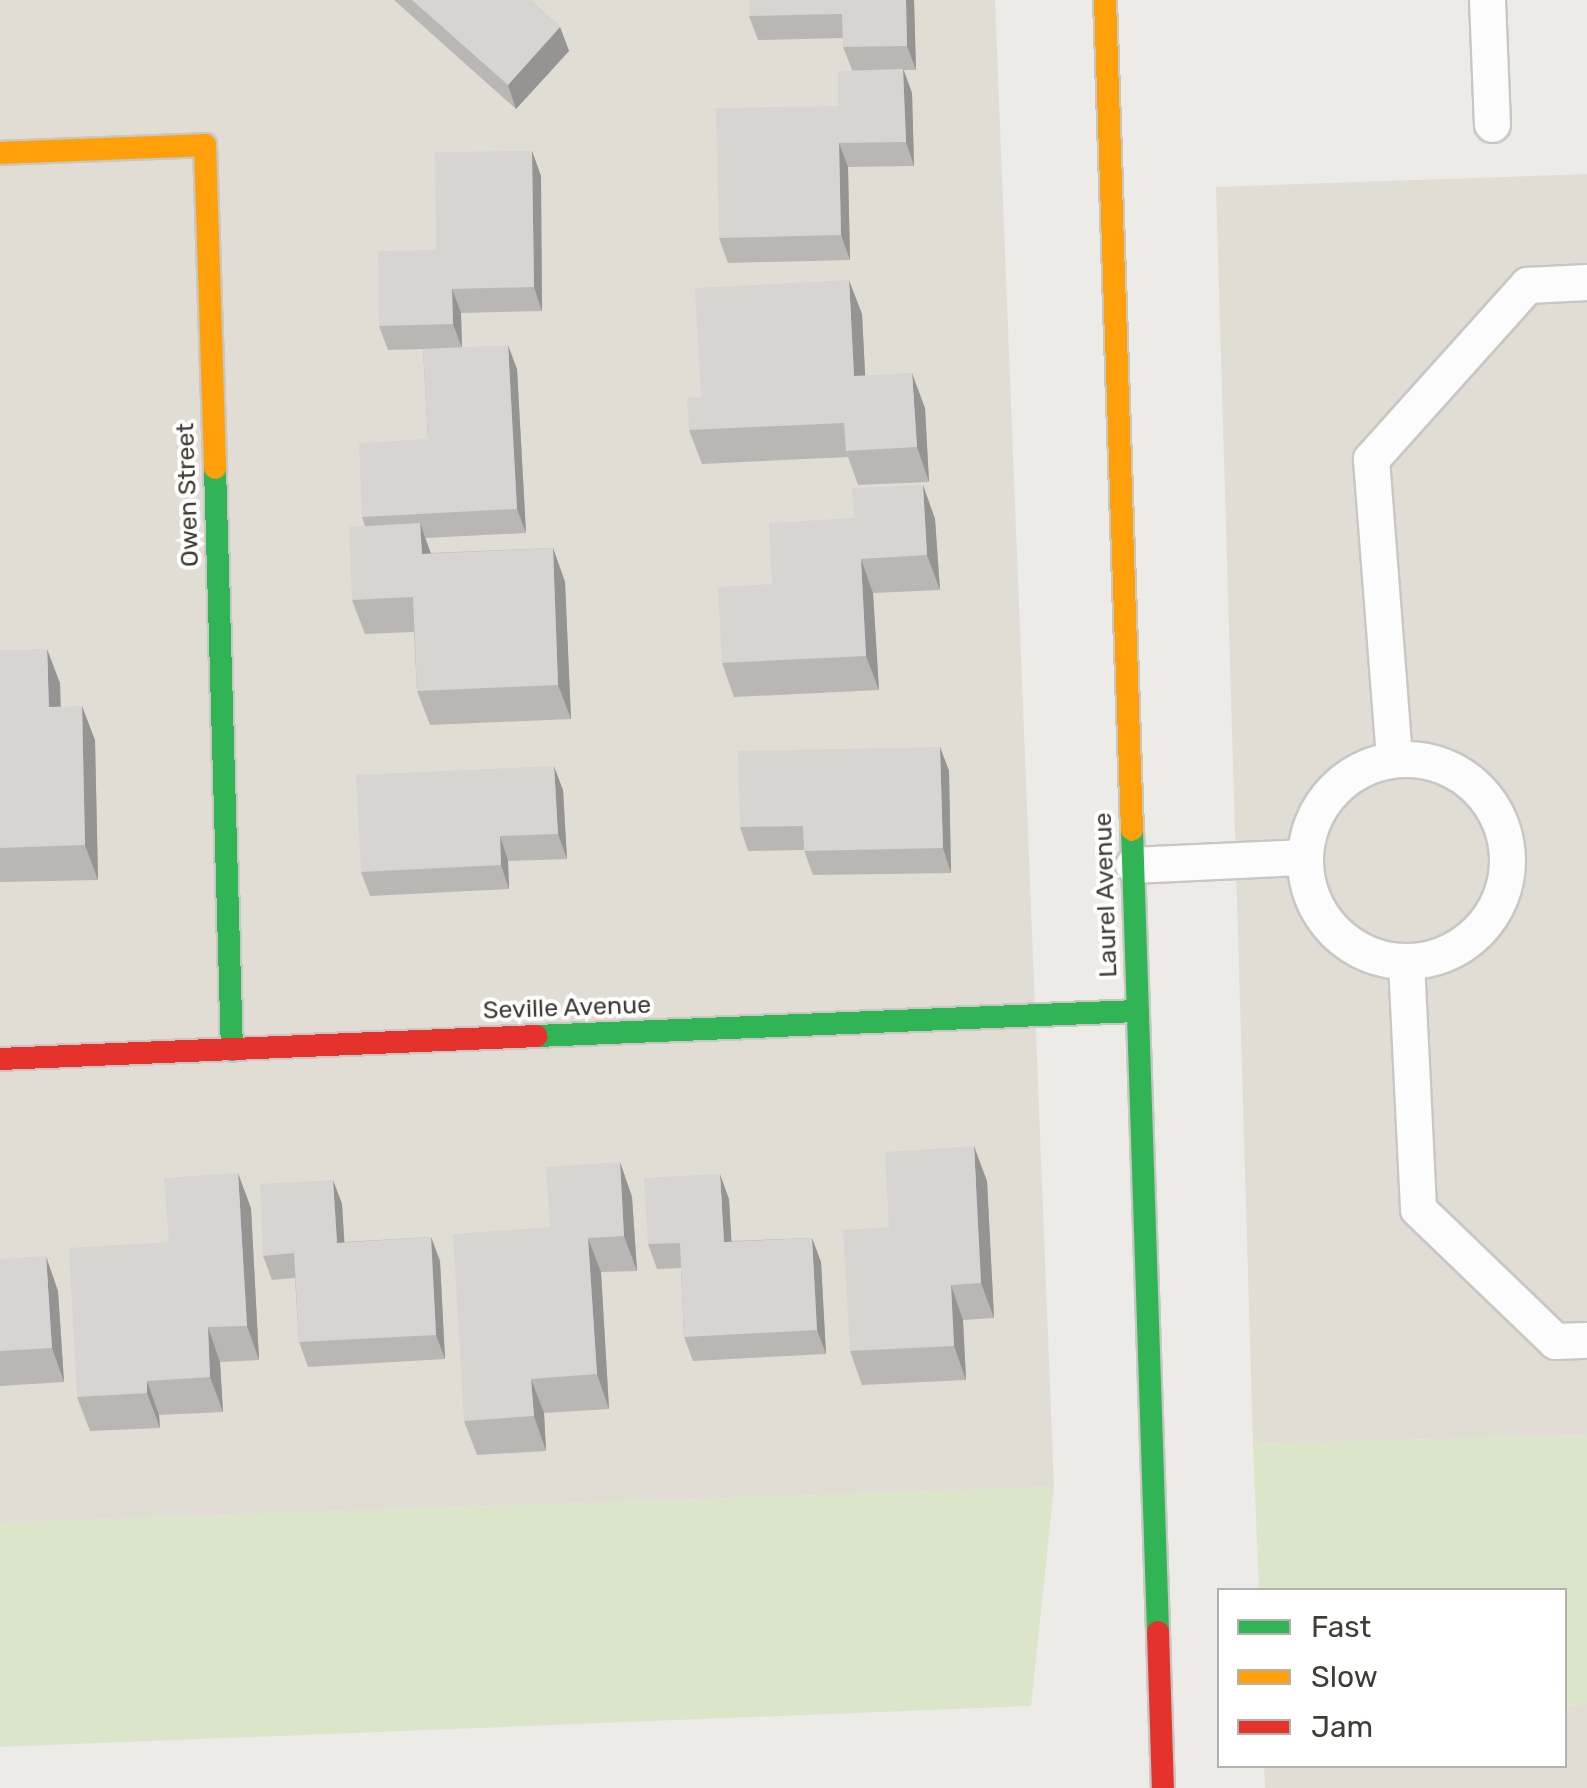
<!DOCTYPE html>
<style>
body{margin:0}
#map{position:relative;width:1587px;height:1788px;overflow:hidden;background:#edebe8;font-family:Rubik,sans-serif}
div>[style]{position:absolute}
.residential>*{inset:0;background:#e1ddd5}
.green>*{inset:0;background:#dbe5ca}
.roads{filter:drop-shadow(2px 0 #c9c7c4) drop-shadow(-2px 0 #c9c7c4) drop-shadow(0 2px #c9c7c4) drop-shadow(0 -2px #c9c7c4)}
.lane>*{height:35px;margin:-17.5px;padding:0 17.5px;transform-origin:17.5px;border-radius:17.5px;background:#fcfcfc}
.lane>.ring{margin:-17.5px;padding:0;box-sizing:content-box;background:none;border:35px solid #fcfcfc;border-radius:50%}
.fast>*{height:22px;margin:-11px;padding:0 11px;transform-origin:11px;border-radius:11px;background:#30b455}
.slow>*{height:22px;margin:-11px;padding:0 11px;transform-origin:11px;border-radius:11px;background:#ff9f0a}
.jam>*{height:22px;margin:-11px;padding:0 11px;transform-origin:11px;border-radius:11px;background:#e5322d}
.wall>*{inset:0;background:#b9b6b4}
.shaded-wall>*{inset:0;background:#969492}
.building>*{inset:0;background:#d7d4d1}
span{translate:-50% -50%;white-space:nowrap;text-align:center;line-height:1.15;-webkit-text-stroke:8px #fff;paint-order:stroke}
.street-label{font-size:25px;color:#413c35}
.legend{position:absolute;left:1217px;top:1588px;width:350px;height:180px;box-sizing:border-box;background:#fff;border:2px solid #b3b1ae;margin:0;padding:12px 18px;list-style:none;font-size:30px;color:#413c35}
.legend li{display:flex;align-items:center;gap:20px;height:50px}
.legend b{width:50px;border:2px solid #b3b1ae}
</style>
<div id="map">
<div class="residential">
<div style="clip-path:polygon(0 0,995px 0,1054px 1487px,0 1523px)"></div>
<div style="clip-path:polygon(1587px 174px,1587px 1435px,1253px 1444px,1216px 187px)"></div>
<div style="clip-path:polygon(1587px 1705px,1587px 1788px,1265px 1788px,1264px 1766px,1564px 1766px,1565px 1706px)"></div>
</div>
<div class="green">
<div style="clip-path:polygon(1587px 1435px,1587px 1705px,1565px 1706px,1564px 1590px,1259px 1590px,1253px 1444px)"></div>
<div style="clip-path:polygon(1054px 1487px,1031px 1706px,0 1747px,0 1523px)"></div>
</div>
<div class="roads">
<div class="lane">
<div style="left:1487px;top:0;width:124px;rotate:87.7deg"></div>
<div style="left:1394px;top:758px;width:300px;rotate:-94.4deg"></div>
<div style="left:1371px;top:459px;width:234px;rotate:-48.1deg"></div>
<div style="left:1527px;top:285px;width:60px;rotate:-2.9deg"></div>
<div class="ring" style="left:1305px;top:759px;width:167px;height:167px"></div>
<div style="left:1133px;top:865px;width:171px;rotate:-2.7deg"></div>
<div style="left:1406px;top:962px;width:247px;rotate:87.2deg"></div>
<div style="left:1418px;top:1209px;width:190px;rotate:43.9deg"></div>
<div style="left:1555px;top:1341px;width:32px;rotate:-2deg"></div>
</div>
<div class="fast">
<div style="left:215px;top:468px;width:582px;rotate:88.33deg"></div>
<div style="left:1132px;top:830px;width:802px;rotate:88.14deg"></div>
<div style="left:537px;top:1036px;width:601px;rotate:-2.39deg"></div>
</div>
<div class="slow">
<div style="left:1105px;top:0;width:830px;rotate:88.14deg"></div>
<div style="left:0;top:153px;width:205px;rotate:-2.2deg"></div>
<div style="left:205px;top:145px;width:323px;rotate:88.2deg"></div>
</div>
<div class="jam">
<div style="left:0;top:1059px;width:537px;rotate:-2.45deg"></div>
<div style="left:1158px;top:1632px;width:156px;rotate:88.2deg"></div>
</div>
</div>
<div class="wall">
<div style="clip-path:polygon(394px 0,530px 0,560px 27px,569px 51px,516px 109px)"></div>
<div style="clip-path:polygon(749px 0,914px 0,916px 70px,904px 70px,912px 93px,914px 166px,848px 167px,850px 260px,728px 263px,719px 238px,838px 106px,852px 70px,843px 47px,843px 38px,758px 40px,749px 16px)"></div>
<div style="clip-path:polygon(532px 151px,541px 176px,542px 311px,461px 313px,462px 347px,517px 369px,526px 533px,425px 538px,431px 553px,553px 548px,565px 582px,571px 719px,430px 725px,417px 691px,414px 632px,365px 634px,352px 600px,365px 526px,362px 517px,428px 439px,423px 349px,388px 350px,379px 326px,436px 250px)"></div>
<div style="clip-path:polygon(862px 314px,865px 376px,925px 408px,929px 482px,858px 485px,848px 457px,702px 464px,689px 430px)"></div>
<div style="clip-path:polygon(923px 485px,935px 519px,940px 590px,873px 593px,879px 690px,734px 697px,722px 663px,772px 584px,854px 518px)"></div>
<div style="clip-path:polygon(0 650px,60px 683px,60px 707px,95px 740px,98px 880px,0 882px)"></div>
<div style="clip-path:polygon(940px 747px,949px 771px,951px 873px,813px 875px,804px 850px,748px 851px,740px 827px)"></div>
<div style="clip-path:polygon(563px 790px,567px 859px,508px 861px,509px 889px,370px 896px,361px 872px)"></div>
<div style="clip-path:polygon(620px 1162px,632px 1197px,637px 1271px,601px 1272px,609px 1409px,544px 1413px,546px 1451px,477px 1455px,464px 1421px,550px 1227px)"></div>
<div style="clip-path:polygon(333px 1180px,342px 1204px,344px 1242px,431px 1237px,440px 1261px,445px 1359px,308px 1367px,299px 1342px,295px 1278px,272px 1280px,263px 1256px)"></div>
<div style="clip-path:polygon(987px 1181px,994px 1318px,963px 1320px,966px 1380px,862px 1385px,850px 1351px,889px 1227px)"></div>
<div style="clip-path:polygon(729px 1199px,731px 1241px,812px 1238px,821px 1262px,826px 1354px,693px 1361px,684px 1337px,681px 1268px,657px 1269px,648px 1244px)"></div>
<div style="clip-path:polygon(251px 1208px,259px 1360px,220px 1362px,223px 1412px,159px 1415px,160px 1428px,90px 1431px,77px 1397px,169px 1242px)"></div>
<div style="clip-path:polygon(0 1259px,58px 1291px,64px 1382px,0 1386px)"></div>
</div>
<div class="shaded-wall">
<div style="clip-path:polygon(906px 0,914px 0,916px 70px,907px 46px)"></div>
<div style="clip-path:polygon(560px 27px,569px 51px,516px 109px,508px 85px)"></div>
<div style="clip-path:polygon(903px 69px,912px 93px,914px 166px,906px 142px)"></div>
<div style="clip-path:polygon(839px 143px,848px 167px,850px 260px,841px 235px)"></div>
<div style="clip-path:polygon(532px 151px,541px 176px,542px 311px,534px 287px)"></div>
<div style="clip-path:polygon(849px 280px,862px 314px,867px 411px,854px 376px)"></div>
<div style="clip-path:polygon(452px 289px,461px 313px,462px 348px,453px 324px)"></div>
<div style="clip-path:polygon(508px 345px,517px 369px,526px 533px,517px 509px)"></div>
<div style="clip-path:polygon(912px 373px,925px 408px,929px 482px,917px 447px)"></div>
<div style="clip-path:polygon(923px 485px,935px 519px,940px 590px,927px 555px)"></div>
<div style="clip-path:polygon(420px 523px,432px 557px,422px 554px)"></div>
<div style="clip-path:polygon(553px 548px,565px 582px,571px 719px,558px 685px)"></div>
<div style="clip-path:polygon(861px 559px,873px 593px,879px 690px,866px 656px)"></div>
<div style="clip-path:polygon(47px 649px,60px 683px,62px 741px,49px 707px)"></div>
<div style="clip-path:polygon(82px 706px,95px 740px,98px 880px,85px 845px)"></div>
<div style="clip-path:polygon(940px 747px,949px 771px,951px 873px,943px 848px)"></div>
<div style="clip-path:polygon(554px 766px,563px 790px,567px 859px,558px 834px)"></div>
<div style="clip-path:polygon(500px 836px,508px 861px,509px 889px,501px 865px)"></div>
<div style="clip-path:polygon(974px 1146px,987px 1181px,994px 1318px,981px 1283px)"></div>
<div style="clip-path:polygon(620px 1162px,632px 1197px,637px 1271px,624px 1236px)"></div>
<div style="clip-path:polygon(238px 1173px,251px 1208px,259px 1360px,247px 1326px)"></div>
<div style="clip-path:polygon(720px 1174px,729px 1199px,733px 1266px,724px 1242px)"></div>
<div style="clip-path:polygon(333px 1180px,342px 1204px,346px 1267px,337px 1243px)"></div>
<div style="clip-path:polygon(431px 1237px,440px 1261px,445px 1359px,436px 1335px)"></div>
<div style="clip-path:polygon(588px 1238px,601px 1272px,609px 1409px,597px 1374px)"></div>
<div style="clip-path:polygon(812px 1238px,821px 1262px,826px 1354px,817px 1330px)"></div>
<div style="clip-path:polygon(46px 1256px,58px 1291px,64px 1382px,52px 1348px)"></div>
<div style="clip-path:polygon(951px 1285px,963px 1320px,966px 1380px,954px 1346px)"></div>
<div style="clip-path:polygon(208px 1327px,220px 1362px,223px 1412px,210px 1377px)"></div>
<div style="clip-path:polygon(531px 1379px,544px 1413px,546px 1451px,534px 1416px)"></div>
<div style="clip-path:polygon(147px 1381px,159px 1415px,160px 1428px,147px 1393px)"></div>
</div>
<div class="building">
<div style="clip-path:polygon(412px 0,530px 0,560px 27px,508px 85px)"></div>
<div style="clip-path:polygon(749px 0,906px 0,907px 46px,843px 47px,842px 14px,749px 16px)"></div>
<div style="clip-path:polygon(903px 69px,906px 142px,839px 143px,841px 235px,719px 238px,716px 108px,838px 106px,838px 71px)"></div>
<div style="clip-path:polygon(532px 151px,534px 287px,452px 289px,453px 324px,379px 326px,378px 251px,436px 250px,435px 152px)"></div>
<div style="clip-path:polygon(849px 280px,854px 376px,912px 373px,917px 447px,846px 451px,844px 423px,689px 430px,687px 398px,701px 397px,695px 288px)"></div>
<div style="clip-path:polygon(508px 345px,517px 509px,362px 517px,359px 443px,428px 439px,423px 349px)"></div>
<div style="clip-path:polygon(923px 485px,927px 555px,861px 559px,866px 656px,722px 663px,718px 587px,772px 584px,769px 523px,854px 518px,852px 488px)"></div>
<div style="clip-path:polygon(420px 523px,422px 554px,553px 548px,558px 685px,417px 691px,413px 597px,352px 600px,349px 527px)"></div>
<div style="clip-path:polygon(47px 649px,49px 707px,82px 706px,85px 845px,0 848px,0 650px)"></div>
<div style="clip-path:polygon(940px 747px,943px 848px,804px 851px,803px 826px,740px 827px,738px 751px)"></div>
<div style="clip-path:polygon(554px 766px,558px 834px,500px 836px,501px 865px,361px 872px,356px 775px)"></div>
<div style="clip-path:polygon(974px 1146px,981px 1283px,951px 1285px,954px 1346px,850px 1351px,843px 1230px,889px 1227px,885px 1152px)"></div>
<div style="clip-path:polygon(620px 1162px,624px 1236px,588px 1238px,597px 1374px,531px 1379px,534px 1416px,464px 1421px,453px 1234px,550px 1227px,546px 1167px)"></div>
<div style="clip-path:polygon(238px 1173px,247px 1326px,208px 1327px,210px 1377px,147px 1381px,147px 1393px,77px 1397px,69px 1248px,169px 1242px,164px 1178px)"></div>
<div style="clip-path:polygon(720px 1174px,724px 1242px,812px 1238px,817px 1330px,684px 1337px,680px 1243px,648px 1244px,644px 1178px)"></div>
<div style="clip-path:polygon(333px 1180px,337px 1243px,431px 1237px,436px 1335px,299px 1342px,294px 1253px,263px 1256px,260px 1184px)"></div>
<div style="clip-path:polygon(46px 1256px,52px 1348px,0 1351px,0 1259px)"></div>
</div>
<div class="street-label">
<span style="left:188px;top:495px;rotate:-92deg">Owen Street</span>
<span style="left:1106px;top:895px;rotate:-92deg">Laurel Avenue</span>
<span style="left:567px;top:1008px;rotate:-2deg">Seville Avenue</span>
</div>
<ul class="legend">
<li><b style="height:12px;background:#30b455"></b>Fast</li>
<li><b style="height:12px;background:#ff9f0a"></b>Slow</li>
<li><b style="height:12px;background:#e5322d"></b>Jam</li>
</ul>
</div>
